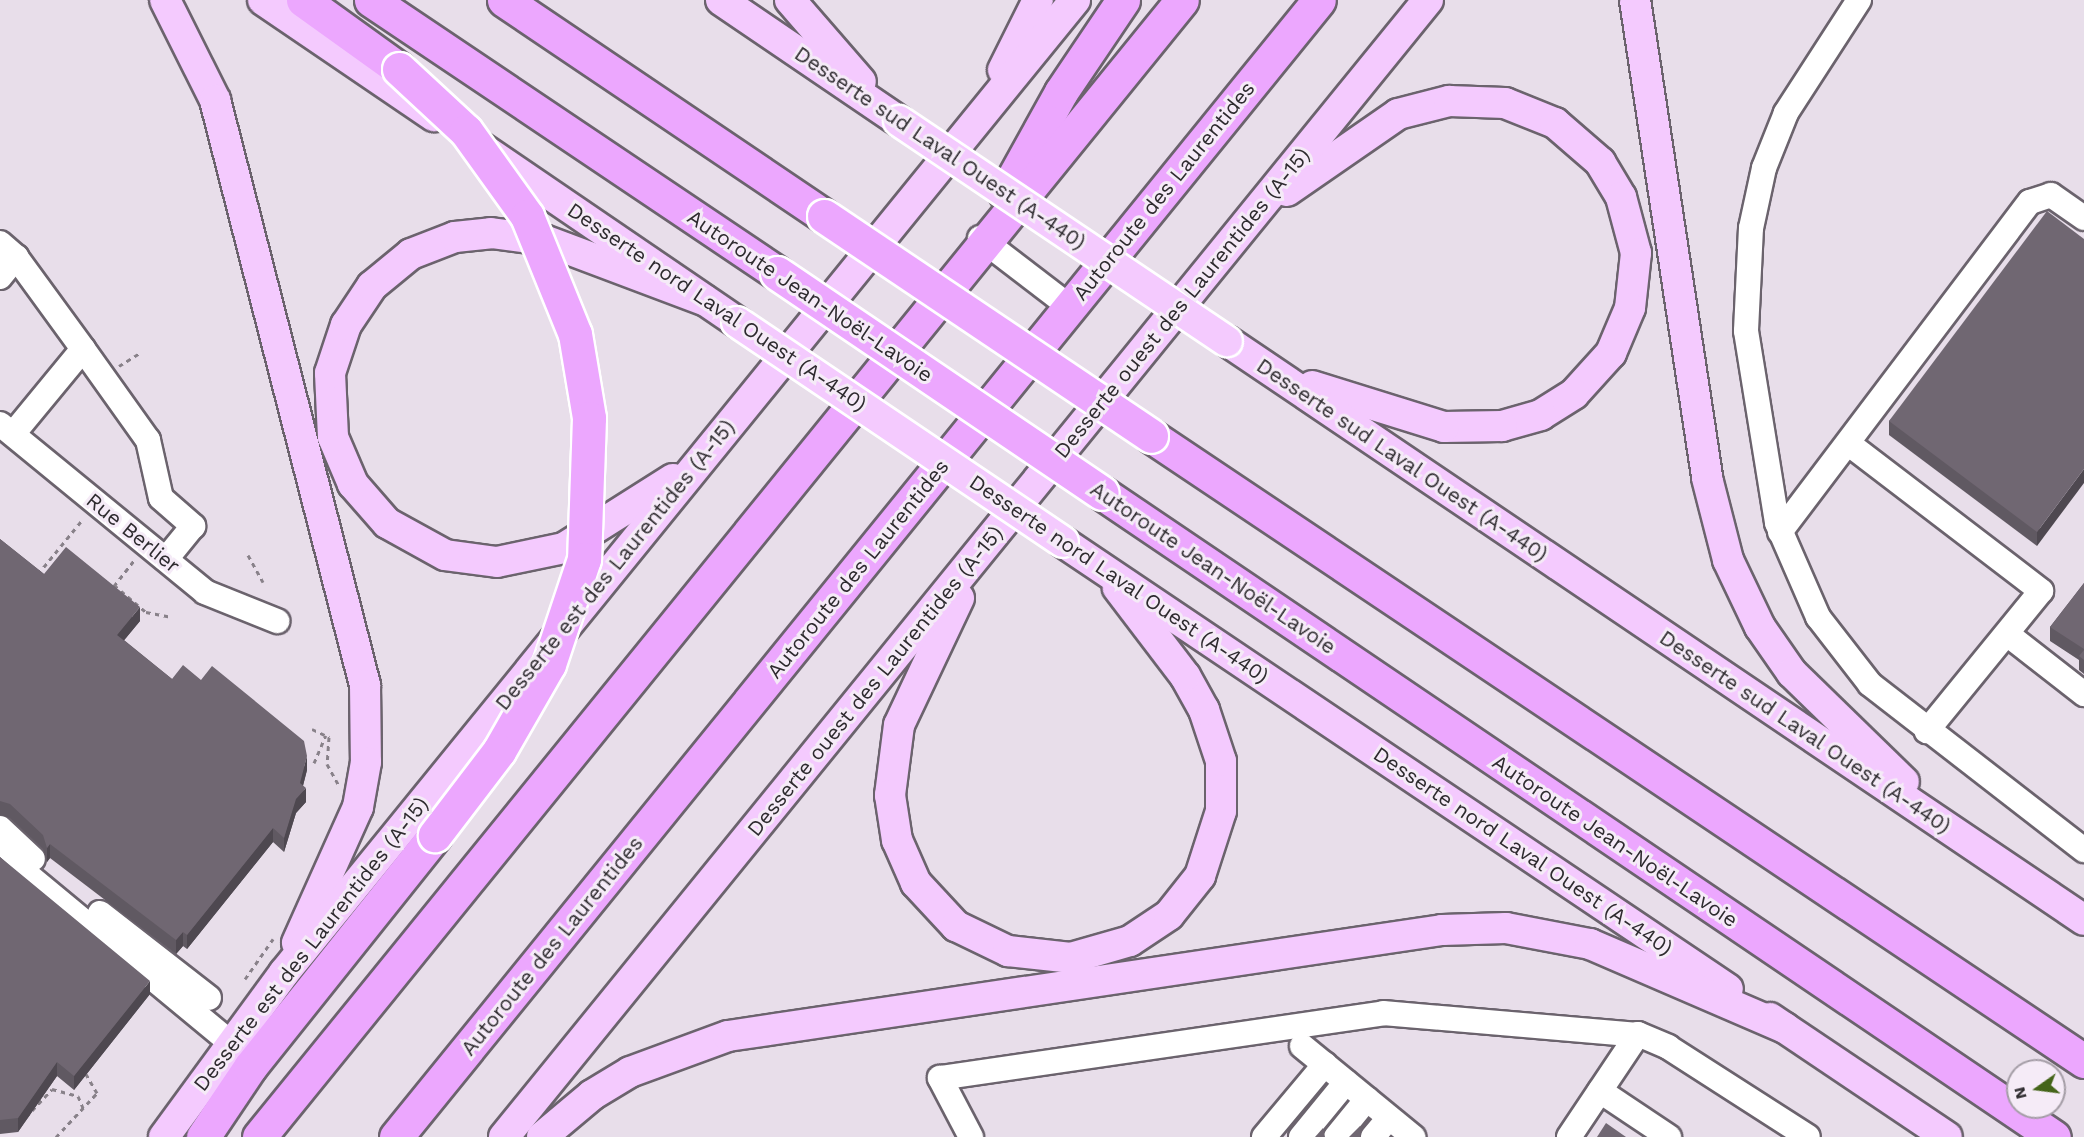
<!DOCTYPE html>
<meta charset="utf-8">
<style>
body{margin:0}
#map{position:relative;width:2084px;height:1137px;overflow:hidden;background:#e8deea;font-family:"Work Sans",sans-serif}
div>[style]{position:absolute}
.path>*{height:3px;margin-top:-1.5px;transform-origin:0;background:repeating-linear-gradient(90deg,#888189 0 4.5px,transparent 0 9px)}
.roads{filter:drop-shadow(2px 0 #6b636d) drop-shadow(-2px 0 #6b636d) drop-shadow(0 2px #6b636d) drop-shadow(0 -2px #6b636d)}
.minor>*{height:24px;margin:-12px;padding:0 12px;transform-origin:12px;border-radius:12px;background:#fff}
.major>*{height:30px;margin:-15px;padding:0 15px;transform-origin:15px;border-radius:15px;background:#f4cafe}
.highway>*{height:33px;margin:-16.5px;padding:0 16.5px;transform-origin:16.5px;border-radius:16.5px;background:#eca7fe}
.bridges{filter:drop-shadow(2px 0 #fff) drop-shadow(-2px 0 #fff) drop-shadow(0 2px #fff) drop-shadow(0 -2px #fff)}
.major-bridge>*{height:30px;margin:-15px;padding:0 15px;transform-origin:15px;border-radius:15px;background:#f4cafe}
.highway-bridge>*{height:33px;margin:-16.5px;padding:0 16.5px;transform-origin:16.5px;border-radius:16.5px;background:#eca7fe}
.wall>*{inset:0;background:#605962}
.shaded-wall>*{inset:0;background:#4e4850}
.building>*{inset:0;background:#706772}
span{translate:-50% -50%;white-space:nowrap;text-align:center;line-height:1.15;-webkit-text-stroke:6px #f5ebf7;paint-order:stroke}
.street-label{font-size:21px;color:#2e2b2f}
.north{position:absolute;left:2006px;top:1059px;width:60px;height:60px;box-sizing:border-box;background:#f5ebf7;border:2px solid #a59ea7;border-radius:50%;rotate:256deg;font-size:16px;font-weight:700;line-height:24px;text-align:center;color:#2e2b2f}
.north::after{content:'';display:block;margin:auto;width:21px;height:27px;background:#446419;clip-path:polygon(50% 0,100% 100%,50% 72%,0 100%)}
</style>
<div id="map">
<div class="path">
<div style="left:119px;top:366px;width:25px;rotate:-32deg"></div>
<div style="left:248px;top:555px;width:31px;rotate:61deg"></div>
<div style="left:38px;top:574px;width:71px;rotate:-50.7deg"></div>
<div style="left:114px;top:585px;width:42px;rotate:40.2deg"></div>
<div style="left:146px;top:612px;width:25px;rotate:11deg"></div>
<div style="left:114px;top:586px;width:33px;rotate:-52deg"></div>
<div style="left:312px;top:729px;width:19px;rotate:25deg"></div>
<div style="left:329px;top:737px;width:27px;rotate:94deg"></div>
<div style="left:327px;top:764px;width:23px;rotate:61deg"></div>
<div style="left:314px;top:763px;width:30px;rotate:-67deg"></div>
<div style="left:245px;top:979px;width:49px;rotate:-55deg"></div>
<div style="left:26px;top:1117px;width:38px;rotate:-47deg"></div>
<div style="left:52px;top:1089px;width:27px;rotate:15deg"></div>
<div style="left:78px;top:1096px;width:13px;rotate:67deg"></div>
<div style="left:56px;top:1137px;width:60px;rotate:-47deg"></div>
<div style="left:97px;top:1093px;width:22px;rotate:-120deg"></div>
</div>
<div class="roads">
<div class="minor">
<div style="left:1859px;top:0;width:135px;rotate:122.9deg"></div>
<div style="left:1786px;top:113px;width:59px;rotate:111.8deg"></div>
<div style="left:1764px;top:168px;width:61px;rotate:102.2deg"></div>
<div style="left:1751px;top:228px;width:103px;rotate:92.8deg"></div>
<div style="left:1746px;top:331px;width:194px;rotate:80.8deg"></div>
<div style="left:1777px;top:523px;width:103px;rotate:66.4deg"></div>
<div style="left:1818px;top:617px;width:85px;rotate:52.2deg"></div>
<div style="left:1870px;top:684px;width:271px;rotate:37.8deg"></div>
<div style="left:980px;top:238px;width:113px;rotate:37.5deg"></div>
<div style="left:0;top:243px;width:21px;rotate:41deg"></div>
<div style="left:0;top:277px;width:26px;rotate:-51deg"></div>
<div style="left:16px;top:257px;width:114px;rotate:53.9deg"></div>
<div style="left:83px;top:349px;width:110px;rotate:129.5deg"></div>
<div style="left:83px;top:349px;width:112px;rotate:54.5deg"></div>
<div style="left:148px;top:440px;width:59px;rotate:77.4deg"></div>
<div style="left:161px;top:498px;width:43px;rotate:41.2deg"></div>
<div style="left:193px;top:526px;width:43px;rotate:129.3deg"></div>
<div style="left:0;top:424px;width:265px;rotate:39.3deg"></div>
<div style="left:205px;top:592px;width:78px;rotate:21.9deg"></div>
<div style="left:1849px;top:444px;width:242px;rotate:37.4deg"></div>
<div style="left:2041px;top:591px;width:181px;rotate:129.2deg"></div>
<div style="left:1780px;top:532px;width:414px;rotate:-52.9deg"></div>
<div style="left:2030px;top:202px;width:22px;rotate:-18deg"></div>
<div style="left:2051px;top:195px;width:40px;rotate:34.9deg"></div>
<div style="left:2007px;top:634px;width:98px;rotate:37.9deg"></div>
<div style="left:0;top:828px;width:45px;rotate:43.2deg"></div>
<div style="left:0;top:852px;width:300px;rotate:39.6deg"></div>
<div style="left:100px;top:913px;width:138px;rotate:37.9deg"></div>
<div style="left:1302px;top:1046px;width:144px;rotate:39.3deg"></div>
<div style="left:1600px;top:1091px;width:83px;rotate:33.7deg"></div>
<div style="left:971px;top:1137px;width:67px;rotate:-117.7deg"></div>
<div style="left:940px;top:1078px;width:448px;rotate:-8.3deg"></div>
<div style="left:1383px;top:1013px;width:256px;rotate:4.9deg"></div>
<div style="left:1264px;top:1137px;width:95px;rotate:-50.1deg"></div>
<div style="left:1301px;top:1137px;width:71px;rotate:-50.7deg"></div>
<div style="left:1336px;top:1137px;width:49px;rotate:-50.8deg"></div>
<div style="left:1373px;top:1137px;width:25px;rotate:-50deg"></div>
<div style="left:1569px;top:1137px;width:124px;rotate:-56.2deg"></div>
<div style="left:1638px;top:1034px;width:33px;rotate:23deg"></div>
<div style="left:1668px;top:1047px;width:166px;rotate:32.7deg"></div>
</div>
<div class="major">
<div style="left:165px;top:0;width:112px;rotate:63.4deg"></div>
<div style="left:215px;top:100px;width:604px;rotate:75.62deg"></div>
<div style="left:365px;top:685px;width:77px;rotate:89.3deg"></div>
<div style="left:366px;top:762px;width:46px;rotate:100.1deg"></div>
<div style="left:358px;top:807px;width:149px;rotate:114.2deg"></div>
<div style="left:263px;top:0;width:207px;rotate:34.2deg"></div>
<div style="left:721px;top:0;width:215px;rotate:34.2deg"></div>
<div style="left:790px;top:0;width:108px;rotate:49.1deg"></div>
<div style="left:1635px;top:0;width:483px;rotate:81.4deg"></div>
<div style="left:1707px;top:478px;width:85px;rotate:75.6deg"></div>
<div style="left:1728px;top:560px;width:74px;rotate:64.5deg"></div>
<div style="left:1760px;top:627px;width:56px;rotate:55.2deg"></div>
<div style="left:1792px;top:673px;width:156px;rotate:44.2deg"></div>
<div style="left:1003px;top:70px;width:78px;rotate:-63.4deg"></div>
<div style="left:482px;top:148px;width:309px;rotate:34.3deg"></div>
<div style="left:1287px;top:191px;width:135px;rotate:-34.7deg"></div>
<div style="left:1398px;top:114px;width:53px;rotate:-14.3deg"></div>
<div style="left:1449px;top:101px;width:56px;rotate:2deg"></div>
<div style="left:1505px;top:103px;width:54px;rotate:21.8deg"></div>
<div style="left:1555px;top:123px;width:60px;rotate:40.9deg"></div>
<div style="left:1600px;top:162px;width:41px;rotate:59deg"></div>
<div style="left:1621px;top:197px;width:58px;rotate:75deg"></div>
<div style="left:1636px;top:253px;width:55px;rotate:96.2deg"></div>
<div style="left:1630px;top:308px;width:49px;rotate:112.9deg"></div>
<div style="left:1611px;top:353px;width:55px;rotate:132.1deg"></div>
<div style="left:1574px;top:394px;width:39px;rotate:148deg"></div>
<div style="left:1541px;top:415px;width:41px;rotate:164.2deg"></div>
<div style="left:1502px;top:426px;width:58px;rotate:179deg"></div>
<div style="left:1444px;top:427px;width:138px;rotate:-162.7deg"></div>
<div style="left:1227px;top:341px;width:1034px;rotate:34.04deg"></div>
<div style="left:673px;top:479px;width:129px;rotate:147.7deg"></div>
<div style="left:564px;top:548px;width:68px;rotate:168.2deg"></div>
<div style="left:497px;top:562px;width:52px;rotate:-172.3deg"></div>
<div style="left:445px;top:555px;width:66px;rotate:-151.1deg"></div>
<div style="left:387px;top:523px;width:52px;rotate:-131.1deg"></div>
<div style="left:353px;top:484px;width:51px;rotate:-113.1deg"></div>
<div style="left:333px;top:437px;width:64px;rotate:-92.7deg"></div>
<div style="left:330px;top:373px;width:51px;rotate:-71.6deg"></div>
<div style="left:346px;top:325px;width:47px;rotate:-56.3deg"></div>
<div style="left:372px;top:286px;width:50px;rotate:-39.4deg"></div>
<div style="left:411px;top:254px;width:47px;rotate:-21.1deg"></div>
<div style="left:455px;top:237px;width:36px;rotate:-6deg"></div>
<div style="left:491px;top:233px;width:53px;rotate:7.5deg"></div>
<div style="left:544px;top:240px;width:171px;rotate:20.6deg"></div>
<div style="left:1063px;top:542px;width:801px;rotate:33.91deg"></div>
<div style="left:959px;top:598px;width:140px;rotate:115.3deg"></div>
<div style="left:899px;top:725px;width:71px;rotate:97.3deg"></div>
<div style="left:890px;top:795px;width:46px;rotate:81.2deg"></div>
<div style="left:897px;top:840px;width:47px;rotate:66.2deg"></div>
<div style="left:916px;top:883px;width:59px;rotate:47.1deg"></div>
<div style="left:956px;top:926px;width:58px;rotate:25.7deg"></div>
<div style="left:1008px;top:951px;width:63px;rotate:6.3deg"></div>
<div style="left:1071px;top:958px;width:61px;rotate:-16.1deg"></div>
<div style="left:1130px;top:941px;width:47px;rotate:-33.7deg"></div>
<div style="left:1169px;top:915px;width:50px;rotate:-51.5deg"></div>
<div style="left:1200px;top:876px;width:68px;rotate:-72.1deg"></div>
<div style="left:1221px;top:811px;width:50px;rotate:-90deg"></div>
<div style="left:1221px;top:761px;width:54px;rotate:-108.4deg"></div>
<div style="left:1204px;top:710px;width:39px;rotate:-119deg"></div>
<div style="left:1185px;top:676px;width:111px;rotate:-127.3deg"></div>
<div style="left:1770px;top:1018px;width:213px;rotate:33.9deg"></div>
<div style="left:164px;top:1137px;width:203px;rotate:-53.8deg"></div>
<div style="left:284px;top:973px;width:1254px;rotate:-50.89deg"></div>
<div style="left:504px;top:1137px;width:1465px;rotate:-50.9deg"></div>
<div style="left:542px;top:1137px;width:65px;rotate:-40deg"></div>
<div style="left:592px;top:1095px;width:44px;rotate:-31.2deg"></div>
<div style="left:630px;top:1072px;width:104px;rotate:-20.2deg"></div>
<div style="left:728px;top:1036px;width:722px;rotate:-8.44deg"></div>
<div style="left:1442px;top:930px;width:64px;rotate:-1.8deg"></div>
<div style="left:1506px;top:928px;width:86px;rotate:10.8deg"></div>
<div style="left:1590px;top:944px;width:212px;rotate:23.3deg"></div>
</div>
<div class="highway">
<div style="left:303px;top:0;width:118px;rotate:35.7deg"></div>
<div style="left:371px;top:0;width:489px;rotate:33.9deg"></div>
<div style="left:504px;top:0;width:386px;rotate:34deg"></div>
<div style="left:1005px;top:193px;width:115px;rotate:-61deg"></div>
<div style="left:1061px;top:92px;width:111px;rotate:-56deg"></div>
<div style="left:1151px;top:436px;width:1123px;rotate:33.82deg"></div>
<div style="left:1102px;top:493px;width:1149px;rotate:34.08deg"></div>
<div style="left:203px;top:1137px;width:84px;rotate:-56.1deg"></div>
<div style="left:250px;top:1067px;width:297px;rotate:-51.4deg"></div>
<div style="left:259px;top:1137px;width:1464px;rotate:-50.93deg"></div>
<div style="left:396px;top:1137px;width:1464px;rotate:-50.93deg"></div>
</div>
</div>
<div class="bridges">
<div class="major-bridge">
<div style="left:899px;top:121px;width:395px;rotate:33.9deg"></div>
<div style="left:737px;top:322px;width:393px;rotate:34deg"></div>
</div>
<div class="highway-bridge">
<div style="left:399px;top:69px;width:91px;rotate:42.8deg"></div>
<div style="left:466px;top:131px;width:105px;rotate:54.3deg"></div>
<div style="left:527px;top:216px;width:127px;rotate:67.9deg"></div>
<div style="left:575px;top:334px;width:85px;rotate:80.5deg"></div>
<div style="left:589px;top:418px;width:141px;rotate:92deg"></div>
<div style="left:584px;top:559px;width:111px;rotate:108.4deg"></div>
<div style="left:549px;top:664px;width:100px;rotate:119.9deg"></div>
<div style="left:499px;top:751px;width:106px;rotate:127.3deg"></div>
<div style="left:824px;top:216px;width:394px;rotate:33.9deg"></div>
<div style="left:777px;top:273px;width:392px;rotate:34.1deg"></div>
</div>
</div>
<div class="wall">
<div style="clip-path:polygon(2084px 239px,2037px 546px,1889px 435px,1889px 421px)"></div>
<div style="clip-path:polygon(0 539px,44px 574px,140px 621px,124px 640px,172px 679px,307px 770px,303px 786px,306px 802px,296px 813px,284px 852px,273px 842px,187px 949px,183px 946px,176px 954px,50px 858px,47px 862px,43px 849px,10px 818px,0 815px)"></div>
<div style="clip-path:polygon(2084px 583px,2084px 674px,2079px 670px,2079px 660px,2050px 641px,2050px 627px)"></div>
<div style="clip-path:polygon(0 857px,150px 994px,74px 1090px,57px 1076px,18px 1132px,0 1134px)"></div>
</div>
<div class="shaded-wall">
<div style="clip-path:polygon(2084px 469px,2084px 483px,2037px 546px,2037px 532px)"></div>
<div style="clip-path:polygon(140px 607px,140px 621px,117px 649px,117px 635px)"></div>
<div style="clip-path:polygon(307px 756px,307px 770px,301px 793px,306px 788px,306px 802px,296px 813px,284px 852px,284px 838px)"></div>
<div style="clip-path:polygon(273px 828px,273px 842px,187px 949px,187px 935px)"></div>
<div style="clip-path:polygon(50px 844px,50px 858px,47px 862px,47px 848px)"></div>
<div style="clip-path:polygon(183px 932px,183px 946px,176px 954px,176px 940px)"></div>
<div style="clip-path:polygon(150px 981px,150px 994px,74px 1090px,74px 1076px)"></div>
<div style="clip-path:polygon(57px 1062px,57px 1076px,18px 1132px,18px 1118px)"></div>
</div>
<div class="building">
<div style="clip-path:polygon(2047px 211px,2084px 239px,2084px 469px,2037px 532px,1889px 421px)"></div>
<div style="clip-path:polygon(0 539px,44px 574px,66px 547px,140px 607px,117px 635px,172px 679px,183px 665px,201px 680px,212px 666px,304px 741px,307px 756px,300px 783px,306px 788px,296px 799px,284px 838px,273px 828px,187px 935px,183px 932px,176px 940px,50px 844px,47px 848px,43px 835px,10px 804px,0 801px)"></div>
<div style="clip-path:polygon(2084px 583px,2084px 649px,2050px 627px)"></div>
<div style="clip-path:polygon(2084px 650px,2084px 660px,2079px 656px)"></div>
<div style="clip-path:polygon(0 857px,150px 981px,74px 1076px,57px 1062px,18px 1118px,0 1120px)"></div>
<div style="clip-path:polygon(1606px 1123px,1626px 1137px,1597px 1137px)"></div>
<div style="clip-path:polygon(1360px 1126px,1360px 1137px,1349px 1137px)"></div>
<div style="clip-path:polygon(1323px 1128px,1325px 1137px,1315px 1137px)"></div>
</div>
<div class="street-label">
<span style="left:940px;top:148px;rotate:34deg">Desserte sud Laval Ouest (A-440)</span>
<span style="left:1164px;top:191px;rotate:-51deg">Autoroute des Laurentides</span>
<span style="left:810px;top:296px;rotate:34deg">Autoroute Jean-Noël-Lavoie</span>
<span style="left:1182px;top:303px;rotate:-51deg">Desserte ouest des Laurentides (A-15)</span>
<span style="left:717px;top:307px;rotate:34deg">Desserte nord Laval Ouest (A-440)</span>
<span style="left:1402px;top:460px;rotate:34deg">Desserte sud Laval Ouest (A-440)</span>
<span style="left:133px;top:533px;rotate:39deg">Rue Berlier</span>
<span style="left:615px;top:565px;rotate:-51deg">Desserte est des Laurentides (A-15)</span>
<span style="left:1213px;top:568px;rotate:34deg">Autoroute Jean-Noël-Lavoie</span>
<span style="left:858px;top:569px;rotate:-51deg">Autoroute des Laurentides</span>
<span style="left:1119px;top:579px;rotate:34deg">Desserte nord Laval Ouest (A-440)</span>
<span style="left:875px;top:681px;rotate:-51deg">Desserte ouest des Laurentides (A-15)</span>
<span style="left:1805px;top:732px;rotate:34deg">Desserte sud Laval Ouest (A-440)</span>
<span style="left:1615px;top:841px;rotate:34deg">Autoroute Jean-Noël-Lavoie</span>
<span style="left:1523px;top:851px;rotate:34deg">Desserte nord Laval Ouest (A-440)</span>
<span style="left:311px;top:944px;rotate:-52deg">Desserte est des Laurentides (A-15)</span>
<span style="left:552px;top:946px;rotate:-51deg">Autoroute des Laurentides</span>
</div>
<div class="north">N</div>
</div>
